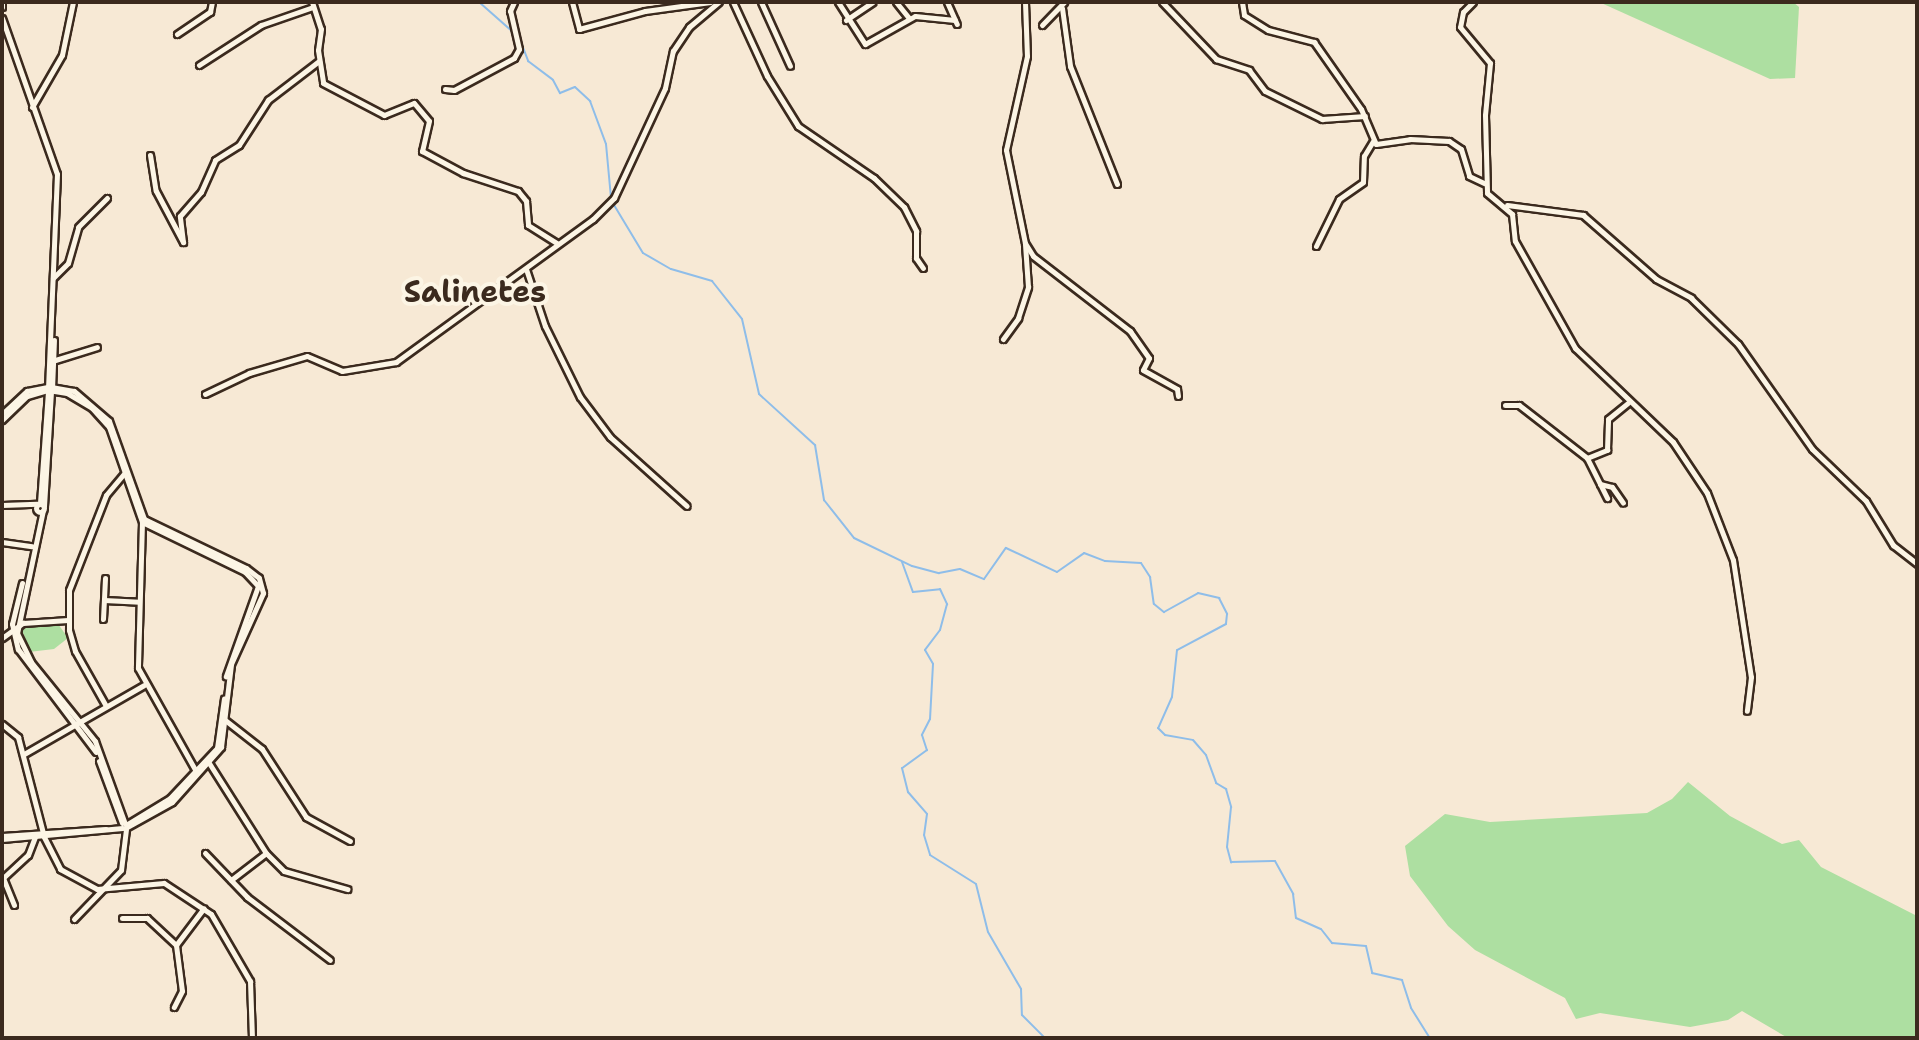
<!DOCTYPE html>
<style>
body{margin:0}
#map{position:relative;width:1919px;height:1040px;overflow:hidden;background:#f7e9d5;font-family:"Shantell Sans",sans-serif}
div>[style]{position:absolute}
.green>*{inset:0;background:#addfa1}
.stream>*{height:2px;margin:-1px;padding:0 1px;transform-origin:1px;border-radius:1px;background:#8ebde9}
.roads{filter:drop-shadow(2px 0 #3b2a1e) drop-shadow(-2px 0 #3b2a1e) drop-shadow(0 2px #3b2a1e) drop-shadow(0 -2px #3b2a1e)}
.minor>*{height:5px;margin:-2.5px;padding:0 2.5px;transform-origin:2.5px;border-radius:2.5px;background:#fcf5e5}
.minor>.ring{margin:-2.5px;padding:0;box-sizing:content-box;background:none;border:5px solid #fcf5e5;border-radius:50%}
span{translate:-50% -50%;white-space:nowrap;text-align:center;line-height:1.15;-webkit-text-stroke:8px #fcf5e5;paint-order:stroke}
.neighbourhood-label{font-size:30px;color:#3b2a1e;font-weight:700}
.frame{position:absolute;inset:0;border:4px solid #3b2a1e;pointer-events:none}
</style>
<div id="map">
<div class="green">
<div style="clip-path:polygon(1599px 2px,1793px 2px,1799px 7px,1795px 78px,1770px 79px)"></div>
<div style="clip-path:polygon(56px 621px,68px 638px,54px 649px,29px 652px,22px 629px)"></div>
<div style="clip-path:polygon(1688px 782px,1730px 816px,1782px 844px,1799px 840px,1821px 867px,1917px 916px,1917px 1038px,1788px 1038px,1742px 1011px,1728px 1020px,1690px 1027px,1600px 1013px,1576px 1019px,1565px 998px,1475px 950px,1448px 926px,1410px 876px,1405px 846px,1445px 814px,1490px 822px,1647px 813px,1672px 799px)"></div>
</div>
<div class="stream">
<div style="left:479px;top:2px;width:45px;rotate:41.4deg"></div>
<div style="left:519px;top:37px;width:26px;rotate:69deg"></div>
<div style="left:528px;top:61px;width:31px;rotate:37deg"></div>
<div style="left:553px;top:80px;width:15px;rotate:62deg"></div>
<div style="left:560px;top:93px;width:16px;rotate:-22deg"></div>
<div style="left:575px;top:87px;width:21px;rotate:43deg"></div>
<div style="left:590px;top:101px;width:46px;rotate:69.6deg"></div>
<div style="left:606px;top:144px;width:54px;rotate:84.7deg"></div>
<div style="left:614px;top:205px;width:56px;rotate:58.9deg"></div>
<div style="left:643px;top:253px;width:32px;rotate:30deg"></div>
<div style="left:671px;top:269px;width:43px;rotate:16.3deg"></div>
<div style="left:712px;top:281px;width:48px;rotate:51.7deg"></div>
<div style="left:742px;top:319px;width:77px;rotate:77.2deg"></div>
<div style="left:759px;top:394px;width:76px;rotate:42.3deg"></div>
<div style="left:815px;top:445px;width:56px;rotate:80.7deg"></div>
<div style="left:824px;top:500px;width:48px;rotate:51.7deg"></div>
<div style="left:854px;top:538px;width:64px;rotate:25.8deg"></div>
<div style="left:912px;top:566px;width:28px;rotate:15deg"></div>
<div style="left:939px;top:573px;width:21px;rotate:-11deg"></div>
<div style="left:960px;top:569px;width:26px;rotate:23deg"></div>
<div style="left:984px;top:579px;width:38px;rotate:-55deg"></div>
<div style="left:1006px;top:548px;width:56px;rotate:25.2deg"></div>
<div style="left:1057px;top:572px;width:33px;rotate:-35deg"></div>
<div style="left:1084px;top:553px;width:22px;rotate:21deg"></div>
<div style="left:1105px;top:561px;width:36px;rotate:3deg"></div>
<div style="left:1141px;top:563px;width:17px;rotate:57deg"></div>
<div style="left:1150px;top:577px;width:27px;rotate:82deg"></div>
<div style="left:1154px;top:604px;width:13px;rotate:39deg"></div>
<div style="left:1164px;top:612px;width:39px;rotate:-29deg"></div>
<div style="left:1198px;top:593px;width:22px;rotate:13deg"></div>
<div style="left:1219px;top:598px;width:18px;rotate:63deg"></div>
<div style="left:1227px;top:614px;width:10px;rotate:96deg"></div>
<div style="left:1226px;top:624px;width:55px;rotate:152deg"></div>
<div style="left:1177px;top:650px;width:47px;rotate:96.1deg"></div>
<div style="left:1172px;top:697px;width:34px;rotate:114deg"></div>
<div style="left:1158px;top:728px;width:10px;rotate:45deg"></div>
<div style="left:1165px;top:735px;width:28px;rotate:10deg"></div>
<div style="left:1193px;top:740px;width:20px;rotate:49deg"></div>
<div style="left:1206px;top:755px;width:30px;rotate:70deg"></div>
<div style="left:1216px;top:783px;width:12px;rotate:31deg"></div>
<div style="left:1226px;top:789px;width:19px;rotate:74deg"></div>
<div style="left:1231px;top:807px;width:40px;rotate:95.7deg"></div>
<div style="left:1227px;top:847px;width:16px;rotate:75deg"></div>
<div style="left:1231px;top:862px;width:44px;rotate:-1.3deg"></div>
<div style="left:1275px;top:861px;width:38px;rotate:61deg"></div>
<div style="left:1293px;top:894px;width:24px;rotate:83deg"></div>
<div style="left:1296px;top:918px;width:27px;rotate:24deg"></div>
<div style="left:1321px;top:929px;width:18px;rotate:52deg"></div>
<div style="left:1332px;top:943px;width:34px;rotate:5deg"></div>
<div style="left:1366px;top:946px;width:28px;rotate:77deg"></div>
<div style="left:1372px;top:973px;width:31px;rotate:13deg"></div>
<div style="left:1402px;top:980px;width:29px;rotate:72deg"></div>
<div style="left:1411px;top:1008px;width:36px;rotate:58deg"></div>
<div style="left:902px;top:562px;width:32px;rotate:70deg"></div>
<div style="left:913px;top:592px;width:27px;rotate:-6deg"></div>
<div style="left:940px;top:589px;width:17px;rotate:65deg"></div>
<div style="left:947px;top:604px;width:27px;rotate:105deg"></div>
<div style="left:940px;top:630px;width:25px;rotate:127deg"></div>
<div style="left:925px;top:650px;width:16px;rotate:60deg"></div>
<div style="left:933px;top:664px;width:55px;rotate:93.1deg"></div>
<div style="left:930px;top:719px;width:18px;rotate:117deg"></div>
<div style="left:922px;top:735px;width:16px;rotate:72deg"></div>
<div style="left:927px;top:750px;width:31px;rotate:144deg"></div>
<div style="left:902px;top:768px;width:25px;rotate:76deg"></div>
<div style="left:908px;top:792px;width:29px;rotate:49deg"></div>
<div style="left:927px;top:814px;width:21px;rotate:98deg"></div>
<div style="left:924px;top:835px;width:21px;rotate:73deg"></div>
<div style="left:930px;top:855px;width:54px;rotate:32.2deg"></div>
<div style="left:976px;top:884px;width:49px;rotate:76deg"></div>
<div style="left:988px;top:932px;width:66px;rotate:59.9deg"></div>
<div style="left:1021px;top:989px;width:26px;rotate:88deg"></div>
<div style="left:1022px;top:1015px;width:33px;rotate:45deg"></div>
</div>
<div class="roads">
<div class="minor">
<div style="left:312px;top:2px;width:28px;rotate:72deg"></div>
<div style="left:321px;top:29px;width:21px;rotate:98deg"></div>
<div style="left:318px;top:50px;width:33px;rotate:81deg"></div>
<div style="left:323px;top:83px;width:69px;rotate:27.7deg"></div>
<div style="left:384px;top:115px;width:32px;rotate:-22deg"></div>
<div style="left:414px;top:103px;width:23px;rotate:50deg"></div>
<div style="left:429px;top:121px;width:31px;rotate:103deg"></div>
<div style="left:422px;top:151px;width:47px;rotate:28.2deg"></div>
<div style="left:463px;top:173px;width:58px;rotate:18.1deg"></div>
<div style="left:518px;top:191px;width:13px;rotate:51deg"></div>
<div style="left:526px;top:201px;width:24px;rotate:85deg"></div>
<div style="left:528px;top:225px;width:34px;rotate:32deg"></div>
<div style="left:572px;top:2px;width:28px;rotate:75deg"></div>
<div style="left:579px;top:29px;width:68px;rotate:-15.3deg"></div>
<div style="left:645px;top:11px;width:66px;rotate:-7.9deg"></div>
<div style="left:733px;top:2px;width:81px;rotate:65.3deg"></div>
<div style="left:767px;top:76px;width:59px;rotate:58.2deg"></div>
<div style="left:798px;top:126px;width:92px;rotate:34.4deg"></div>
<div style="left:874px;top:178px;width:42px;rotate:44deg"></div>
<div style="left:904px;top:207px;width:27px;rotate:63deg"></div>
<div style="left:916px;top:231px;width:27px;rotate:90deg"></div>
<div style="left:916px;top:258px;width:12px;rotate:55deg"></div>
<div style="left:761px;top:2px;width:70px;rotate:65.6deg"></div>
<div style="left:838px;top:2px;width:50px;rotate:57.3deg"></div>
<div style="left:865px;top:44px;width:57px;rotate:-29.2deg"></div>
<div style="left:915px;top:16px;width:40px;rotate:5.7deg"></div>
<div style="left:896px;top:2px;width:21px;rotate:51deg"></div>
<div style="left:947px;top:2px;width:24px;rotate:66deg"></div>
<div style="left:1025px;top:2px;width:54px;rotate:87.9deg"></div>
<div style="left:1027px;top:56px;width:96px;rotate:102.6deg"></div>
<div style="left:1006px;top:150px;width:95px;rotate:78.5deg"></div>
<div style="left:1025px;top:243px;width:15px;rotate:58deg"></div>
<div style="left:1033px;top:256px;width:123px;rotate:37.7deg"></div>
<div style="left:1130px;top:331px;width:33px;rotate:55deg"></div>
<div style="left:1149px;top:358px;width:13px;rotate:117deg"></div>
<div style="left:1143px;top:370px;width:39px;rotate:29deg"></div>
<div style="left:1177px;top:389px;width:7px;rotate:82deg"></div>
<div style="left:1162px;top:2px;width:79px;rotate:46.5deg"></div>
<div style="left:1216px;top:59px;width:35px;rotate:18deg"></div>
<div style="left:1249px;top:70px;width:26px;rotate:53deg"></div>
<div style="left:1265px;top:91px;width:64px;rotate:26.2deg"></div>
<div style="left:1322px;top:119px;width:43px;rotate:-4deg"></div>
<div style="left:1242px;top:2px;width:13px;rotate:81deg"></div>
<div style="left:1244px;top:15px;width:28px;rotate:32deg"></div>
<div style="left:1268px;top:30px;width:48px;rotate:14.6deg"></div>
<div style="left:1314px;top:42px;width:82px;rotate:55deg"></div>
<div style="left:1361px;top:109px;width:38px;rotate:67deg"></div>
<div style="left:1376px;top:144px;width:34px;rotate:-8deg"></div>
<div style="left:1410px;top:139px;width:39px;rotate:3deg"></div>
<div style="left:1449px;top:141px;width:14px;rotate:34deg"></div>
<div style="left:1461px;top:149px;width:28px;rotate:73deg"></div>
<div style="left:1469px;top:176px;width:17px;rotate:25deg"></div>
<div style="left:1473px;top:2px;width:14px;rotate:135deg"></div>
<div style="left:1463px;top:12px;width:15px;rotate:101deg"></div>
<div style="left:1460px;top:27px;width:47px;rotate:50.2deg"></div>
<div style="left:1490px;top:63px;width:52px;rotate:95.5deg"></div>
<div style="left:1485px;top:115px;width:78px;rotate:88.5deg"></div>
<div style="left:1487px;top:193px;width:33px;rotate:40deg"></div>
<div style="left:1512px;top:214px;width:27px;rotate:84deg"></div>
<div style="left:1515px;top:241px;width:123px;rotate:60.7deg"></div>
<div style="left:1575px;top:348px;width:136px;rotate:43.8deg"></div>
<div style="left:1673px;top:442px;width:61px;rotate:56.3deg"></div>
<div style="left:1707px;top:493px;width:72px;rotate:68.8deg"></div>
<div style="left:1733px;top:560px;width:118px;rotate:81.3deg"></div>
<div style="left:1751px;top:677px;width:34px;rotate:97deg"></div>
<div style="left:2px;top:7px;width:5px;rotate:-90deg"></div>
<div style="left:1062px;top:8px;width:59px;rotate:82.1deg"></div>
<div style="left:1070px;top:66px;width:127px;rotate:68.3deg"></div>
<div style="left:2px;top:18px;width:165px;rotate:70.6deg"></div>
<div style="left:57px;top:174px;width:213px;rotate:92.4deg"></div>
<div style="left:846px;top:20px;width:32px;rotate:-34deg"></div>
<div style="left:1042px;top:25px;width:32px;rotate:-46deg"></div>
<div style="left:177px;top:34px;width:40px;rotate:-34deg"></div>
<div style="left:210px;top:12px;width:10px;rotate:-79deg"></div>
<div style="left:199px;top:65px;width:74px;rotate:-32.8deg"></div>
<div style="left:261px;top:25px;width:55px;rotate:-19.1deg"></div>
<div style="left:445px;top:89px;width:9px;rotate:6deg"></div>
<div style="left:454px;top:90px;width:68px;rotate:-28.1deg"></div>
<div style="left:514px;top:58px;width:10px;rotate:-61deg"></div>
<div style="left:519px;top:49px;width:39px;rotate:-103deg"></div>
<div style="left:510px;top:11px;width:10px;rotate:-66deg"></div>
<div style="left:32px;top:107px;width:60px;rotate:-60deg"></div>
<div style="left:62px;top:55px;width:54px;rotate:-78.3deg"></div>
<div style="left:150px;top:155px;width:36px;rotate:81deg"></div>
<div style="left:156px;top:191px;width:58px;rotate:62.1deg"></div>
<div style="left:183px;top:242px;width:26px;rotate:-97deg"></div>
<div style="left:180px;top:216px;width:32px;rotate:-49deg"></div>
<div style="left:201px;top:192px;width:35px;rotate:-66deg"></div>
<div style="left:215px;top:160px;width:28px;rotate:-32deg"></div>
<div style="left:239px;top:145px;width:54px;rotate:-57.2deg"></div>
<div style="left:268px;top:100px;width:64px;rotate:-37.4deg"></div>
<div style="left:1507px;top:205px;width:77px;rotate:7.5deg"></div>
<div style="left:1583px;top:215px;width:97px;rotate:41.2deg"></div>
<div style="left:1656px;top:279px;width:40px;rotate:28deg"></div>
<div style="left:1691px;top:298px;width:66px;rotate:44.4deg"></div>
<div style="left:1738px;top:344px;width:128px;rotate:54.8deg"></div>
<div style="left:1812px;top:449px;width:75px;rotate:43.9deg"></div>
<div style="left:1866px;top:501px;width:52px;rotate:58.5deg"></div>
<div style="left:1893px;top:545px;width:31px;rotate:38deg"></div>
<div style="left:1316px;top:246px;width:52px;rotate:-63.9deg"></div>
<div style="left:1339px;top:199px;width:29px;rotate:-35deg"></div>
<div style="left:1363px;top:182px;width:26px;rotate:-88deg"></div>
<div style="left:1364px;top:156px;width:17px;rotate:-59deg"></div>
<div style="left:526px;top:269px;width:60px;rotate:71.6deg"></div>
<div style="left:545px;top:326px;width:79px;rotate:63.8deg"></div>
<div style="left:580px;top:397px;width:50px;rotate:53.1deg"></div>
<div style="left:610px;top:437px;width:103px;rotate:41.9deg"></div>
<div style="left:53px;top:278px;width:21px;rotate:-45deg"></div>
<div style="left:68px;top:263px;width:37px;rotate:-74deg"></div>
<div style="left:78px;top:227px;width:41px;rotate:-45deg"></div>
<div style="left:1003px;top:339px;width:26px;rotate:-54deg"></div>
<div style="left:1018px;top:318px;width:33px;rotate:-72deg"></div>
<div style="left:1028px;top:287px;width:43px;rotate:-94deg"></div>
<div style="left:52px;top:361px;width:47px;rotate:-17.3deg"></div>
<div style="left:51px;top:387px;width:23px;rotate:10deg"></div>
<div style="left:74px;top:391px;width:46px;rotate:40.6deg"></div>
<div style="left:109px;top:421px;width:104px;rotate:70.3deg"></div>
<div style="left:52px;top:389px;width:49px;rotate:-87.7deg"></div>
<div style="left:205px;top:394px;width:49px;rotate:-25.5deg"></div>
<div style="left:249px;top:373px;width:60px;rotate:-16.3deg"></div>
<div style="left:307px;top:356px;width:38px;rotate:23deg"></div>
<div style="left:342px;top:371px;width:55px;rotate:-9.5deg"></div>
<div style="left:396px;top:362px;width:243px;rotate:-36deg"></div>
<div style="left:593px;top:219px;width:30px;rotate:-45deg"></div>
<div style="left:614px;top:198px;width:121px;rotate:-65.1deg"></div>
<div style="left:665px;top:88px;width:38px;rotate:-78deg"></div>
<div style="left:673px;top:51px;width:29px;rotate:-56deg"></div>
<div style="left:689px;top:27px;width:39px;rotate:-40deg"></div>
<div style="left:1505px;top:405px;width:14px"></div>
<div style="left:1519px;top:405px;width:86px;rotate:37.9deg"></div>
<div style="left:1587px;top:458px;width:22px;rotate:-22deg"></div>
<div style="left:1607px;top:450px;width:31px;rotate:-88deg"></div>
<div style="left:1608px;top:419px;width:26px;rotate:-39deg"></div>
<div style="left:2px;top:414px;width:34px;rotate:-43deg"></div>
<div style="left:27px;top:391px;width:21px;rotate:-11deg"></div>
<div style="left:2px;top:420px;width:35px;rotate:-44deg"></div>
<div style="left:27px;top:396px;width:22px;rotate:-16deg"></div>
<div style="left:48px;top:390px;width:19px;rotate:9deg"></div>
<div style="left:67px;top:393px;width:29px;rotate:31deg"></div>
<div style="left:92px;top:408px;width:25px;rotate:48deg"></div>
<div style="left:109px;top:427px;width:101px;rotate:70.8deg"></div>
<div style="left:1587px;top:458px;width:45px;rotate:63.4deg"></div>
<div style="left:1600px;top:484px;width:12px;rotate:14deg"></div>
<div style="left:1612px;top:487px;width:19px;rotate:55deg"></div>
<div style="left:40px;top:503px;width:112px;rotate:-85.9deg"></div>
<div class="ring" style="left:36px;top:504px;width:3px;height:3px"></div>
<div style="left:2px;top:505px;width:35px;rotate:-2deg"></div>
<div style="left:44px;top:506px;width:115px;rotate:-86.5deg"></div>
<div style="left:43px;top:510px;width:126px;rotate:101.9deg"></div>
<div style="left:17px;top:633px;width:32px;rotate:64deg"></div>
<div style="left:31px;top:662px;width:102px;rotate:51deg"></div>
<div style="left:95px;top:741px;width:88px;rotate:70.1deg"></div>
<div style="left:142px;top:522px;width:114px;rotate:25.9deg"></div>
<div style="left:245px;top:572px;width:19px;rotate:47deg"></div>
<div style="left:258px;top:586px;width:96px;rotate:109.6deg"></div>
<div style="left:142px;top:522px;width:146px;rotate:91.6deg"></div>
<div style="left:138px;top:668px;width:120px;rotate:60.7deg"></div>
<div style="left:2px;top:542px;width:30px;rotate:8deg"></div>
<div style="left:22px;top:583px;width:42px;rotate:103.7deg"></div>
<div style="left:12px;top:624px;width:26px;rotate:77deg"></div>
<div style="left:18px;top:649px;width:129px;rotate:52.9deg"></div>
<div style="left:104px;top:600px;width:35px;rotate:3deg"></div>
<div style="left:103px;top:619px;width:41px;rotate:-87.2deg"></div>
<div style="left:2px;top:638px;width:26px;rotate:-36deg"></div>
<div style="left:23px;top:623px;width:45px;rotate:-3.8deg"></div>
<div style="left:106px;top:706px;width:63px;rotate:-119.4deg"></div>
<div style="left:75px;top:651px;width:22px;rotate:-106deg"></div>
<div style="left:69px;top:630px;width:40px;rotate:-90deg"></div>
<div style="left:69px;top:590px;width:102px;rotate:-68.7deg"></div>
<div style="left:106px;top:495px;width:31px;rotate:-50deg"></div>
<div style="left:225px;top:720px;width:47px;rotate:38.1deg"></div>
<div style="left:262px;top:749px;width:81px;rotate:57.1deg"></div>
<div style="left:306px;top:817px;width:50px;rotate:28.6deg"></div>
<div style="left:2px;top:724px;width:21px;rotate:39deg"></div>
<div style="left:18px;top:737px;width:103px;rotate:75.4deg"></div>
<div style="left:44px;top:837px;width:36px;rotate:63deg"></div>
<div style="left:60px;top:869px;width:42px;rotate:28.4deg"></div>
<div style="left:97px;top:889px;width:67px;rotate:-5.1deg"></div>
<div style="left:164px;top:883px;width:56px;rotate:33.4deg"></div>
<div style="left:211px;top:914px;width:78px;rotate:59.8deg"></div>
<div style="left:250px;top:981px;width:57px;rotate:88deg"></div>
<div style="left:24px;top:754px;width:138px;rotate:-29.9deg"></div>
<div style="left:99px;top:761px;width:66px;rotate:69.6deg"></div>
<div style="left:209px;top:763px;width:107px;rotate:57.7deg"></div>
<div style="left:266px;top:853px;width:25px;rotate:45deg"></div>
<div style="left:284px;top:871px;width:66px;rotate:15.9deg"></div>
<div style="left:126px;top:825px;width:52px;rotate:-31.5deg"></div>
<div style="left:170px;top:798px;width:69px;rotate:-46.8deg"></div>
<div style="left:217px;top:748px;width:50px;rotate:-82deg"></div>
<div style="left:127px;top:827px;width:51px;rotate:-29.1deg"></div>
<div style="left:172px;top:802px;width:74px;rotate:-48.3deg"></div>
<div style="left:221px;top:747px;width:84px;rotate:-83.1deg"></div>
<div style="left:231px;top:664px;width:78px;rotate:-65.7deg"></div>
<div style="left:263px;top:593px;width:16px;rotate:-105deg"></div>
<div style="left:259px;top:578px;width:16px;rotate:-142deg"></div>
<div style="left:246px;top:568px;width:113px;rotate:-154.3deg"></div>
<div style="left:2px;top:836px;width:104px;rotate:-3.9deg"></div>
<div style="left:2px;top:839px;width:121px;rotate:-5.2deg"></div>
<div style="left:205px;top:853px;width:61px;rotate:46.3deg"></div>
<div style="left:247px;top:897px;width:104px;rotate:37.2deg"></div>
<div style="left:231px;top:880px;width:44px;rotate:-37.6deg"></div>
<div style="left:14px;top:905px;width:29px;rotate:-112deg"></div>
<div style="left:3px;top:878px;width:34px;rotate:-43deg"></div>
<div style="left:28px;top:855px;width:19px;rotate:-69deg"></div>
<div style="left:122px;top:918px;width:25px"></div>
<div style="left:147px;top:918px;width:40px;rotate:43deg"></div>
<div style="left:176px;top:945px;width:46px;rotate:82.6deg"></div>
<div style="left:182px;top:991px;width:18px;rotate:117deg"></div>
<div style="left:74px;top:919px;width:68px;rotate:-46.2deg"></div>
<div style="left:121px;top:870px;width:41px;rotate:-83deg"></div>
<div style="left:176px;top:945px;width:46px;rotate:-52.9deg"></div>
</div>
</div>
<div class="neighbourhood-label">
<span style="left:475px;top:292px">Salinetes</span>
</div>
<div class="frame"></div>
</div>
